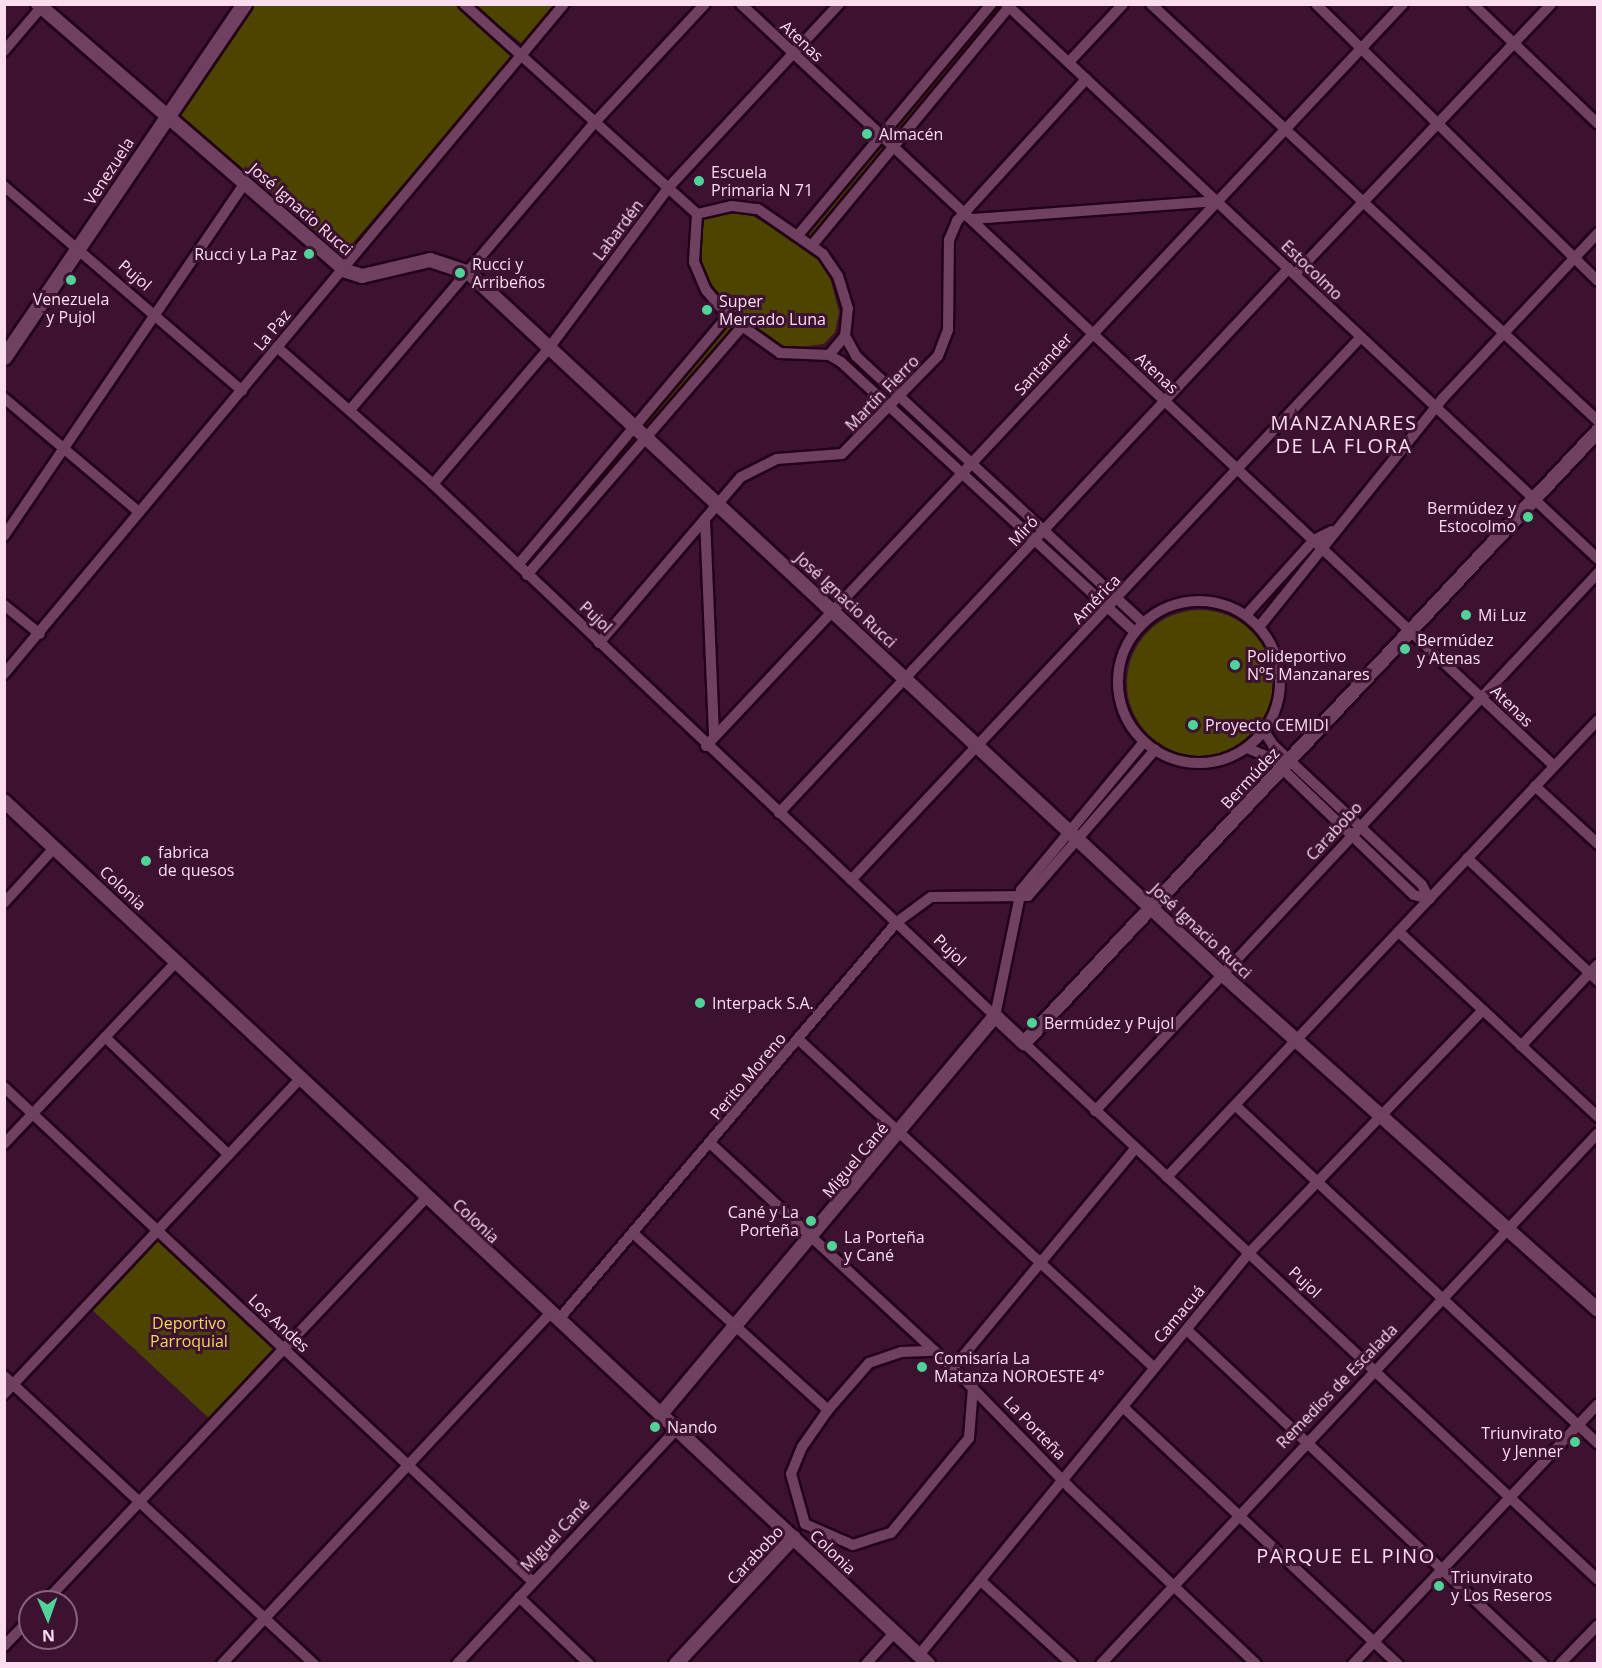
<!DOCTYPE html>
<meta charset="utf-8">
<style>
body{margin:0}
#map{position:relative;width:1602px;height:1668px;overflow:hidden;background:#3d1231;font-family:"Open Sans",sans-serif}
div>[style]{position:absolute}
.green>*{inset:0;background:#4d4400}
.round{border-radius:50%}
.roads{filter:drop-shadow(2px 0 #220018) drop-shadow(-2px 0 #220018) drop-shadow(0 2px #220018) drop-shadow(0 -2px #220018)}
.minor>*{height:10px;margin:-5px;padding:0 5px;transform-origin:5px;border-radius:5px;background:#704060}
.minor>.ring{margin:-5px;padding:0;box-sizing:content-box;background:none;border:10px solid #704060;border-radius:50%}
.tertiary>*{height:14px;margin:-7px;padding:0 7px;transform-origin:7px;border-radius:7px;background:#704060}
.secondary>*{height:15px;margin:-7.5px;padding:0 7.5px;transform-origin:7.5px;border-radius:7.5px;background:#704060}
.dots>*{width:16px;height:16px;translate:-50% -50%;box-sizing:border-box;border:3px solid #3d1231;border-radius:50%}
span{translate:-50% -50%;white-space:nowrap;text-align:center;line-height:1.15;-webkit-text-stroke:6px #3d1231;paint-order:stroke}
.street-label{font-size:16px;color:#faddef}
.poi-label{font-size:16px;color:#faddef}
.left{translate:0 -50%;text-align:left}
.right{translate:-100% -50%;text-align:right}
.park-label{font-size:16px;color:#efdb55}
.quarter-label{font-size:20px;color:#faddef;letter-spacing:1.5px}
.frame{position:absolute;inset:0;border:6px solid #faddef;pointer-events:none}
.north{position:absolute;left:18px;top:1590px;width:60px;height:60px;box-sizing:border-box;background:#3d1231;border:2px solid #89637d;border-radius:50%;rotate:178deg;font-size:16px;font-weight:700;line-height:24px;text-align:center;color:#faddef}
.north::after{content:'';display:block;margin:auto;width:21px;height:27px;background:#4fd399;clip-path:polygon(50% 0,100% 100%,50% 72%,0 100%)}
</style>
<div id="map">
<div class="green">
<div style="clip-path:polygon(250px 5px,455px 5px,512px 50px,513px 57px,340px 258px,175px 113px)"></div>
<div style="clip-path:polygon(473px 5px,558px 5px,525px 46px)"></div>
<div style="clip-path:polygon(994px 10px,996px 14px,895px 138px,890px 133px)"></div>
<div style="clip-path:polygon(885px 141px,890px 145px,812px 239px,808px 235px)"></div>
<div style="clip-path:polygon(742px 210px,810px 249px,829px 274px,839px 312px,835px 332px,824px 344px,790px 348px,773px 341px,731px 311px,703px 275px,700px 221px,716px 211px)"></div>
<div style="clip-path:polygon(730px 322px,737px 328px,650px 430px,642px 423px)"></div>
<div style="clip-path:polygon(635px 433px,641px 438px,529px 570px,523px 565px)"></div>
<div class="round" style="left:1127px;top:610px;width:146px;height:146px"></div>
<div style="clip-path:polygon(157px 1235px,281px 1351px,213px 1422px,89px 1307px)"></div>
</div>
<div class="roads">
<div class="minor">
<div style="left:464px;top:4px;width:314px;rotate:42deg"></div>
<div style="left:741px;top:4px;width:1113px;rotate:43.14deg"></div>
<div style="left:1006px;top:4px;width:811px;rotate:43.15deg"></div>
<div style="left:1151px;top:4px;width:611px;rotate:43.01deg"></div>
<div style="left:1316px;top:4px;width:395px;rotate:44.5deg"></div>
<div style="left:1473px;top:4px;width:173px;rotate:43.8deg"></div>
<div style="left:4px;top:51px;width:62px;rotate:-49.6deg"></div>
<div style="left:1069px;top:62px;width:79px;rotate:-47deg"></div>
<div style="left:4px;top:186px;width:314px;rotate:40.7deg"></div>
<div style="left:697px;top:214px;width:48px;rotate:93.6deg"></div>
<div style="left:694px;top:262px;width:30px;rotate:67deg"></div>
<div style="left:706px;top:290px;width:34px;rotate:50deg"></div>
<div style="left:728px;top:316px;width:64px;rotate:35.4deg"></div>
<div style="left:780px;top:353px;width:49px;rotate:2.3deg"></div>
<div style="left:829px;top:355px;width:14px;rotate:30deg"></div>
<div style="left:841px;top:362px;width:399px;rotate:42.6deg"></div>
<div style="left:697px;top:214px;width:36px;rotate:-13deg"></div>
<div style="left:732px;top:206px;width:26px;rotate:7deg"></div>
<div style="left:758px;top:209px;width:79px;rotate:34.7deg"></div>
<div style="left:823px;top:254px;width:27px;rotate:56deg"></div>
<div style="left:838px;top:276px;width:34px;rotate:73deg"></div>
<div style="left:848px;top:308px;width:28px;rotate:96deg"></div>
<div style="left:845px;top:336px;width:25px;rotate:130deg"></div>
<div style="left:973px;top:219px;width:245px;rotate:-4.2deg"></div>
<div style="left:799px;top:234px;width:300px;rotate:-50.1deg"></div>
<div style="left:813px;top:244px;width:308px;rotate:-50.4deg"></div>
<div style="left:1295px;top:274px;width:372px;rotate:-46.5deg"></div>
<div style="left:845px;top:336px;width:23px;rotate:61deg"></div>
<div style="left:856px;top:356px;width:392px;rotate:42.9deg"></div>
<div style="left:277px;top:347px;width:208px;rotate:41.3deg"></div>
<div style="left:433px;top:484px;width:774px;rotate:43.43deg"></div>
<div style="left:995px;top:1016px;width:129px;rotate:-78.3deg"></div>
<div style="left:1021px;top:890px;width:192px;rotate:-50.3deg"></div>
<div style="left:4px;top:398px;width:177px;rotate:40.2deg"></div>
<div style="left:350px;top:410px;width:382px;rotate:-49.6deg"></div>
<div style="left:598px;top:119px;width:157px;rotate:-47.1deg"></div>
<div style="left:433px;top:484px;width:179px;rotate:-49.5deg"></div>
<div style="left:549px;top:348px;width:201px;rotate:-53.3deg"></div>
<div style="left:669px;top:187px;width:250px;rotate:-47.1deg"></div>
<div style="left:705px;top:519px;width:218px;rotate:87.6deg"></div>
<div style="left:4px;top:536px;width:427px;rotate:-55.7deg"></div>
<div style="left:518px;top:565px;width:326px;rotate:-49.9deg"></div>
<div style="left:527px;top:575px;width:327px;rotate:-49.1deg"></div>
<div class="ring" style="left:1118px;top:601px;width:152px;height:152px"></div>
<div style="left:4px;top:605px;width:46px;rotate:38.9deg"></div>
<div style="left:1246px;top:615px;width:101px;rotate:-47.8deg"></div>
<div style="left:1314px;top:540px;width:20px;rotate:-27deg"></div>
<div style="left:1259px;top:627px;width:294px;rotate:-51.2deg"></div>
<div style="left:1443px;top:398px;width:226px;rotate:-46.8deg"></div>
<div style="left:599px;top:643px;width:218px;rotate:-49.5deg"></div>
<div style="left:741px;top:477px;width:40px;rotate:-26.6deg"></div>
<div style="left:777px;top:459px;width:65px;rotate:-4.4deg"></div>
<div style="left:842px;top:454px;width:137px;rotate:-45.6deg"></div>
<div style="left:938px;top:356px;width:28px;rotate:-69deg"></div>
<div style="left:948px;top:330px;width:90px;rotate:-89.4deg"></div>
<div style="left:949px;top:240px;width:21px;rotate:-67deg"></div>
<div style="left:957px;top:221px;width:192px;rotate:-47.7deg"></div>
<div style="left:4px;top:674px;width:873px;rotate:-50.11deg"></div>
<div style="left:1264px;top:731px;width:17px;rotate:57deg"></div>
<div style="left:1273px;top:745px;width:204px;rotate:43.2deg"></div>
<div style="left:1422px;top:885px;width:16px;rotate:63deg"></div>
<div style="left:706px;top:746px;width:1018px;rotate:-46.79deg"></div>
<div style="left:1247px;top:748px;width:26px;rotate:23deg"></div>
<div style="left:1271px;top:758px;width:198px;rotate:43.8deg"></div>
<div style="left:1414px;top:895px;width:16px;rotate:15deg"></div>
<div style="left:1535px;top:786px;width:86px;rotate:42.6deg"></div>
<div style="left:779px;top:813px;width:746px;rotate:-46.9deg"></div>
<div style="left:1467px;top:858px;width:180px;rotate:43.2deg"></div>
<div style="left:851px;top:880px;width:745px;rotate:-46.8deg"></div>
<div style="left:4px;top:903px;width:76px;rotate:-47.7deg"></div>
<div style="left:1399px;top:932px;width:272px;rotate:42.9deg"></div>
<div style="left:105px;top:1037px;width:171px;rotate:43.6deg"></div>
<div style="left:798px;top:1039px;width:484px;rotate:42.7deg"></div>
<div style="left:1024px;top:1043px;width:786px;rotate:43.09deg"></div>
<div style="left:1521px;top:1046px;width:112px;rotate:-46.8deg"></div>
<div style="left:4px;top:1087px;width:724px;rotate:43.1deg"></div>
<div style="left:1236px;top:1106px;width:495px;rotate:43deg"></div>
<div style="left:1095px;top:1111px;width:737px;rotate:-46.93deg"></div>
<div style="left:710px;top:1143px;width:331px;rotate:42.8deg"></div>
<div style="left:953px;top:1368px;width:166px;rotate:45.7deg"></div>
<div style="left:1069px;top:1487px;width:257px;rotate:43.4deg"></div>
<div style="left:4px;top:1144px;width:250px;rotate:-46.6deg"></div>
<div style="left:1167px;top:1177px;width:628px;rotate:-46.68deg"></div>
<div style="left:634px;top:1234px;width:262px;rotate:42.2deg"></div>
<div style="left:559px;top:1319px;width:521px;rotate:-49.59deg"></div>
<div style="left:897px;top:922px;width:42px;rotate:-36.3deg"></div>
<div style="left:931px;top:897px;width:97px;rotate:-0.6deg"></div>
<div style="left:1028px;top:896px;width:194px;rotate:-49deg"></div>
<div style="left:1187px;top:1330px;width:488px;rotate:43.2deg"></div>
<div style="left:953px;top:1368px;width:285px;rotate:-50.3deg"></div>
<div style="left:4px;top:1376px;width:423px;rotate:42.9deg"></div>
<div style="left:4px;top:1394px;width:432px;rotate:-46.8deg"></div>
<div style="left:1124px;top:1408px;width:375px;rotate:43.1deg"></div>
<div style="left:805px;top:1524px;width:52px;rotate:23.6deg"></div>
<div style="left:853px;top:1545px;width:40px;rotate:-18deg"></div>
<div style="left:891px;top:1533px;width:123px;rotate:-50.6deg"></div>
<div style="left:969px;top:1438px;width:51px;rotate:-85.5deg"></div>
<div style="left:805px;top:1524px;width:52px;rotate:-105.6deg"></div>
<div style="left:791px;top:1474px;width:29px;rotate:-68deg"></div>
<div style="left:802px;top:1447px;width:45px;rotate:-54.9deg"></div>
<div style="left:828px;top:1410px;width:62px;rotate:-48.9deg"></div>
<div style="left:869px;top:1363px;width:34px;rotate:-19deg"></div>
<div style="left:901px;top:1352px;width:34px;rotate:-2deg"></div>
<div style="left:980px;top:1580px;width:125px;rotate:42.4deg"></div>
<div style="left:519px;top:1597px;width:97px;rotate:43.7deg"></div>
<div style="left:45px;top:1602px;width:555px;rotate:-46.68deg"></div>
<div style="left:4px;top:1646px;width:37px;rotate:-46deg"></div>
<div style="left:919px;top:1655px;width:520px;rotate:-50.62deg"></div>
<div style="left:1249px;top:1253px;width:337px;rotate:-46.1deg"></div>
<div style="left:222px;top:1664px;width:482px;rotate:-46.9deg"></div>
<div style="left:457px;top:1664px;width:320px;rotate:-46.9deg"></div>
<div style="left:866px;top:1664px;width:42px;rotate:-47.9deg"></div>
<div style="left:1101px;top:1664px;width:727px;rotate:-46.89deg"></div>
<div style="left:1353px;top:1664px;width:357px;rotate:-46.7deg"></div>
<div style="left:1560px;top:1664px;width:54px;rotate:-45.7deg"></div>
</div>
<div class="tertiary">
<div style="left:38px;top:4px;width:408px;rotate:40.9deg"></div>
<div style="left:346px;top:271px;width:17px;rotate:17deg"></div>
<div style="left:362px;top:276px;width:70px;rotate:-13.2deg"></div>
<div style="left:430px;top:260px;width:41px;rotate:18.4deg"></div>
<div style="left:469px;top:273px;width:1029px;rotate:42.95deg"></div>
<div style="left:1222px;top:974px;width:504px;rotate:41.78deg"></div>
<div style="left:4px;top:801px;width:1264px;rotate:43.04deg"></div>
<div style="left:661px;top:1414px;width:520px;rotate:-50deg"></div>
<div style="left:995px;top:1016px;width:40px;rotate:43deg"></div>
<div style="left:1024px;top:1043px;width:839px;rotate:-46.84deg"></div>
<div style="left:676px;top:1664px;width:173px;rotate:-47.1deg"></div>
</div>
<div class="secondary">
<div style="left:4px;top:357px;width:427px;rotate:-55.8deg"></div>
</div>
</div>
<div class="dots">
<div style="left:867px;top:134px;background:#4fd399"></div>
<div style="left:699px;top:181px;background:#4fd399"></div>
<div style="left:309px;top:254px;background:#4fd399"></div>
<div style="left:460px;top:273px;background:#4fd399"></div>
<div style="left:71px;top:280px;background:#4fd399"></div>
<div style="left:707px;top:310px;background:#4fd399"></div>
<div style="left:1528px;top:517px;background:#4fd399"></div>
<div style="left:1466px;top:615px;background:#4fd399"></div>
<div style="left:1405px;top:649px;background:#4fd399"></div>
<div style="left:1235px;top:665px;background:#4fd399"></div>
<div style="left:1193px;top:725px;background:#4fd399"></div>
<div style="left:146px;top:861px;background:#4fd399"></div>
<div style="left:700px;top:1003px;background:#4fd399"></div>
<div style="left:1032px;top:1023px;background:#4fd399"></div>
<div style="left:811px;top:1221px;background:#4fd399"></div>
<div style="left:832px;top:1246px;background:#4fd399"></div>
<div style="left:922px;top:1367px;background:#4fd399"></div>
<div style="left:655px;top:1427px;background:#4fd399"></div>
<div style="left:1575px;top:1442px;background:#4fd399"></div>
<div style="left:1439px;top:1586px;background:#4fd399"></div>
</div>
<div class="street-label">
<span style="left:802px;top:41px;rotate:43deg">Atenas</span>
<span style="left:109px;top:171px;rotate:-57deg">Venezuela</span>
<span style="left:301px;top:209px;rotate:41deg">José Ignacio Rucci</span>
<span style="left:618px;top:230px;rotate:-53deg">Labardén</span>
<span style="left:1312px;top:270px;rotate:44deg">Estocolmo</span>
<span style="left:135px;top:275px;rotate:41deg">Pujol</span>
<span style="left:272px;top:330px;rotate:-51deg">La Paz</span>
<span style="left:1043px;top:364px;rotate:-48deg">Santander</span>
<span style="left:1157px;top:373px;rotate:43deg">Atenas</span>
<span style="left:882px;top:393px;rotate:-46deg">Martín Fierro</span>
<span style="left:1023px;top:531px;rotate:-47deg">Miró</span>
<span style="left:1096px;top:599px;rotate:-46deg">América</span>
<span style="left:846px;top:600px;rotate:43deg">José Ignacio Rucci</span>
<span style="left:596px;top:617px;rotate:43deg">Pujol</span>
<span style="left:1512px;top:706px;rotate:44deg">Atenas</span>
<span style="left:1250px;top:778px;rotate:-47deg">Bermúdez</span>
<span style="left:1334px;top:831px;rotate:-47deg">Carabobo</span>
<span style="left:123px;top:888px;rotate:43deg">Colonia</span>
<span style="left:1201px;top:931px;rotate:43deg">José Ignacio Rucci</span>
<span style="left:950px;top:950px;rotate:44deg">Pujol</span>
<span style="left:748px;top:1076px;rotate:-50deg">Perito Moreno</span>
<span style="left:855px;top:1160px;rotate:-50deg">Miguel Cané</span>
<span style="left:476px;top:1221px;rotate:43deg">Colonia</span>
<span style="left:1305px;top:1282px;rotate:43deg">Pujol</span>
<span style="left:1179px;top:1314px;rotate:-50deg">Camacuá</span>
<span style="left:279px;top:1323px;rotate:43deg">Los Andes</span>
<span style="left:1337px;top:1386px;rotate:-46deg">Remedios de Escalada</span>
<span style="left:1035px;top:1428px;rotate:46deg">La Porteña</span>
<span style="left:555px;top:1535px;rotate:-47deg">Miguel Cané</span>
<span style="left:833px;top:1552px;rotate:44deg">Colonia</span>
<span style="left:755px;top:1555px;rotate:-47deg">Carabobo</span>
</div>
<div class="poi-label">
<span class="left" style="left:879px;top:134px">Almacén</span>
<span class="left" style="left:711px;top:181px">Escuela<br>Primaria N 71</span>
<span class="right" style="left:297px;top:254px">Rucci y La Paz</span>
<span class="left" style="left:472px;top:273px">Rucci y<br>Arribeños</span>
<span style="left:71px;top:308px">Venezuela<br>y Pujol</span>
<span class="left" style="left:719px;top:310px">Super<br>Mercado Luna</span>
<span class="right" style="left:1516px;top:517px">Bermúdez y<br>Estocolmo</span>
<span class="left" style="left:1478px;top:615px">Mi Luz</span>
<span class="left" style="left:1417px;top:649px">Bermúdez<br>y Atenas</span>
<span class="left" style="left:1247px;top:665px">Polideportivo<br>Nº5 Manzanares</span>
<span class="left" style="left:1205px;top:725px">Proyecto CEMIDI</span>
<span class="left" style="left:158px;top:861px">fabrica<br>de quesos</span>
<span class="left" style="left:712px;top:1003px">Interpack S.A.</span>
<span class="left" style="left:1044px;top:1023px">Bermúdez y Pujol</span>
<span class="right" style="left:799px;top:1221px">Cané y La<br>Porteña</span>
<span class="left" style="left:844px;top:1246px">La Porteña<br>y Cané</span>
<span class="left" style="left:934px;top:1367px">Comisaría La<br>Matanza NOROESTE 4°</span>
<span class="left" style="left:667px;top:1427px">Nando</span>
<span class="right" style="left:1563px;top:1442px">Triunvirato<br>y Jenner</span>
<span class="left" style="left:1451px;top:1586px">Triunvirato<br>y Los Reseros</span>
</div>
<div class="park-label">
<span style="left:189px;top:1332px">Deportivo<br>Parroquial</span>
</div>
<div class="quarter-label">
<span style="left:1344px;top:434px">MANZANARES<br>DE LA FLORA</span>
<span style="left:1346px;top:1555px">PARQUE EL PINO</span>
</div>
<div class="frame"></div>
<div class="north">N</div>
</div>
